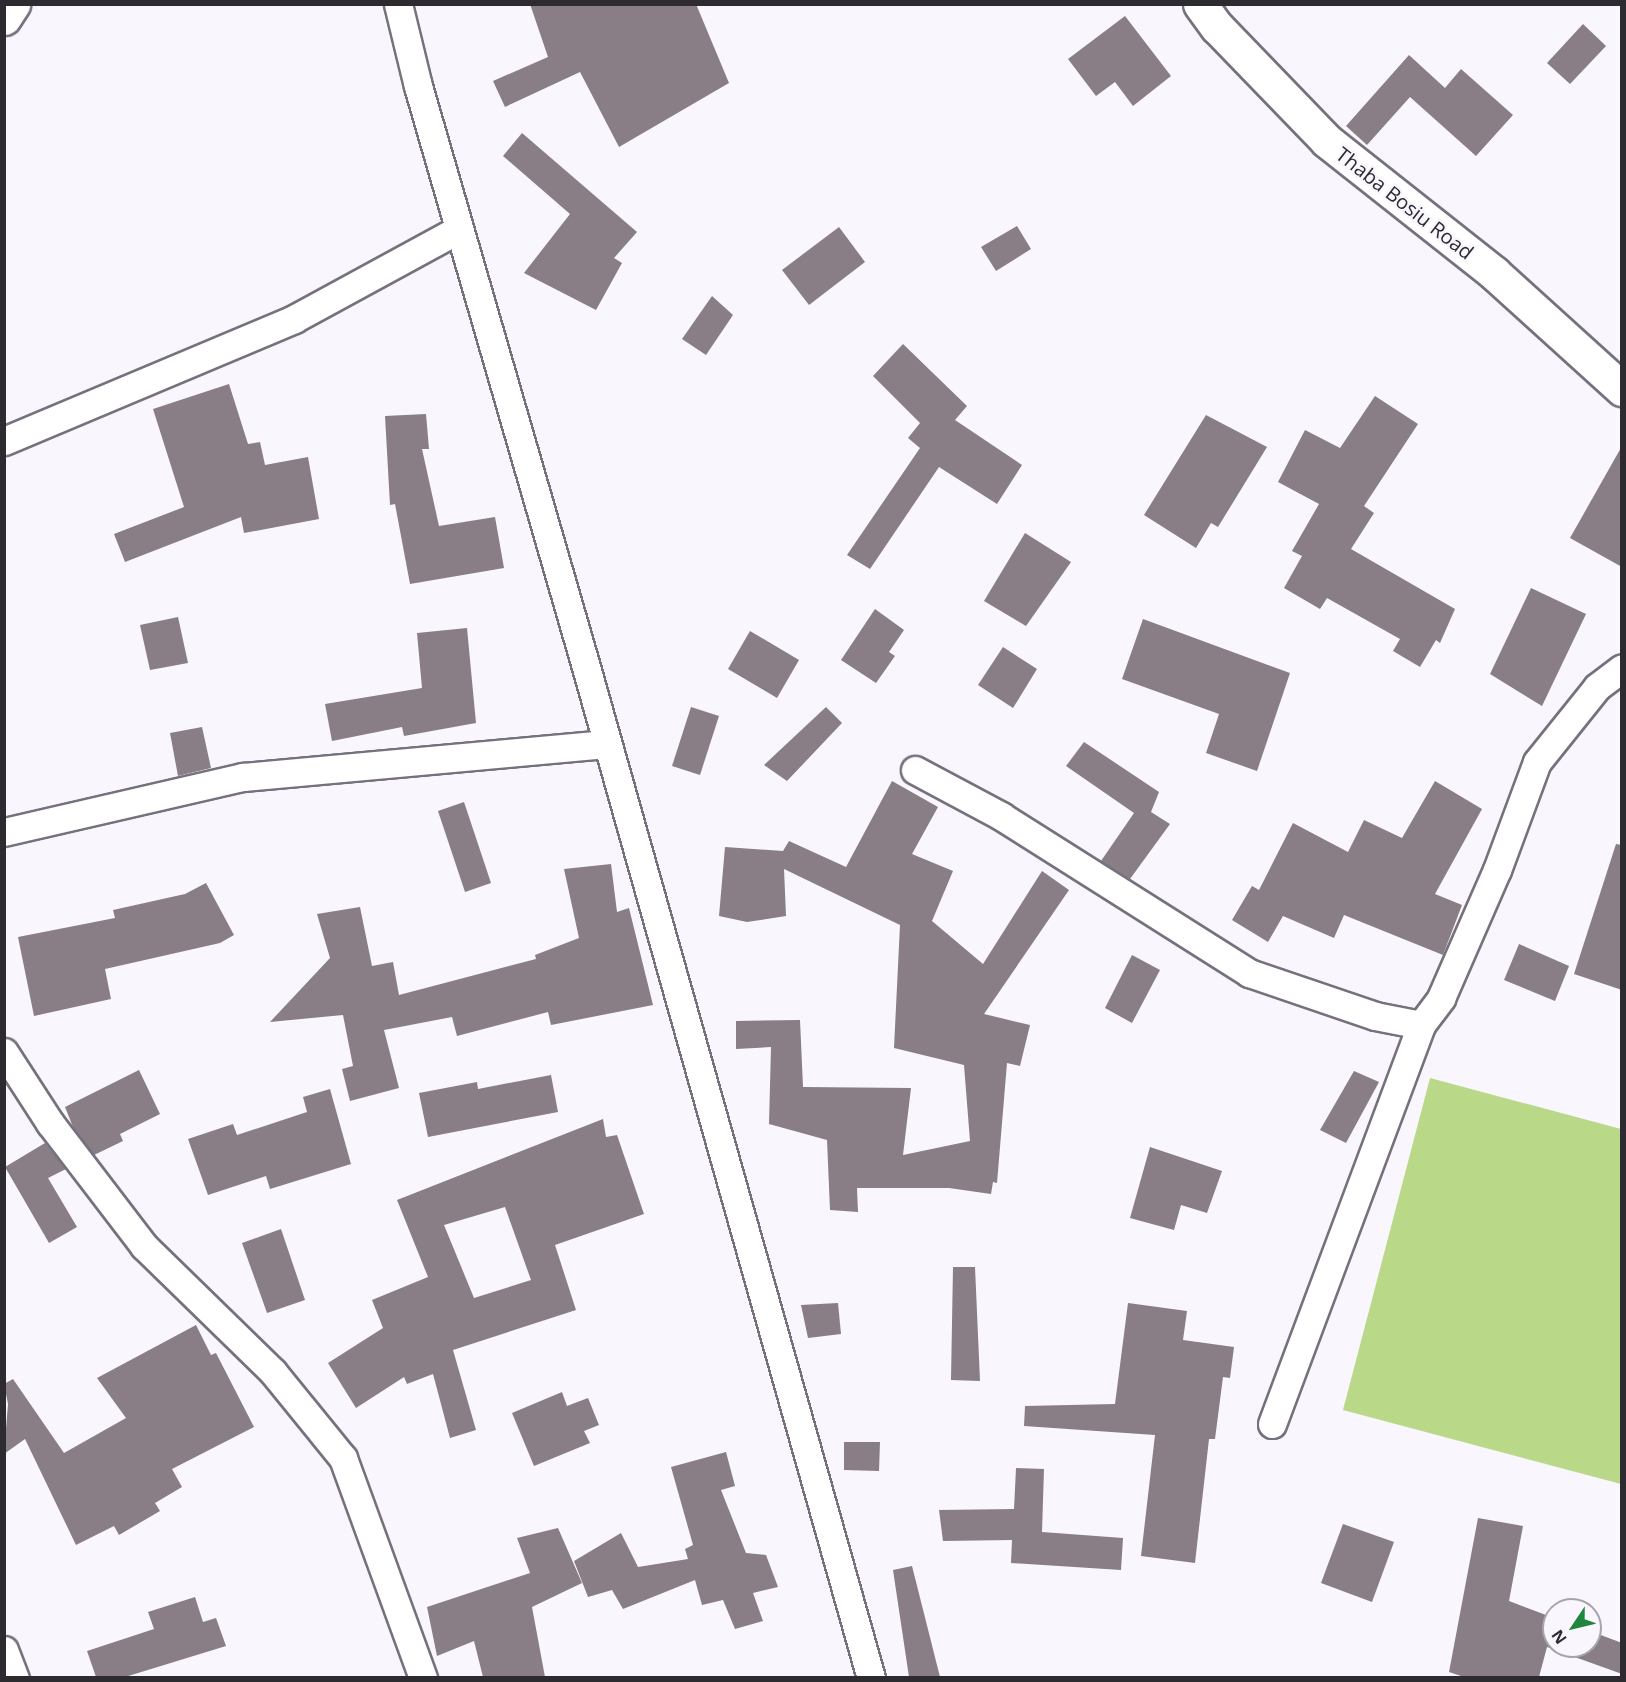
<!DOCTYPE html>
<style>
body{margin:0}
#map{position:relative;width:1626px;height:1682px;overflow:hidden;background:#f9f6fe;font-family:"Open Sans",sans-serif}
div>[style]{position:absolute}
.green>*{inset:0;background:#b9d888}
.building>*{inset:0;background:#897d86}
.roads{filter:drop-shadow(2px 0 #76717d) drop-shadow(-2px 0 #76717d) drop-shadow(0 2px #76717d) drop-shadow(0 -2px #76717d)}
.minor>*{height:27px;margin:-13.5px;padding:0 13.5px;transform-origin:13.5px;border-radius:13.5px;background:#fff}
.tertiary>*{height:33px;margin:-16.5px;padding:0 16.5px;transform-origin:16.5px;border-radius:16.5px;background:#fff}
.secondary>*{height:33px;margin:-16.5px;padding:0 16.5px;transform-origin:16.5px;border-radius:16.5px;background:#fff}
span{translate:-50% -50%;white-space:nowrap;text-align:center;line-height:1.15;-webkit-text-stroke:5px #f9f6fe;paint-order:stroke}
.street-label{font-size:20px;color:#2d2b30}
.frame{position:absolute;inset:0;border:6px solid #2d2b30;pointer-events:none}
.north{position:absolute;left:1542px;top:1598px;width:60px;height:60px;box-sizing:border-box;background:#f9f6fe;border:2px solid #a7a5ac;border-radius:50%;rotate:235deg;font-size:16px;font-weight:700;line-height:24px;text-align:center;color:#2d2b30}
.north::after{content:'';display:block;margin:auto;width:21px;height:27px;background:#1f863b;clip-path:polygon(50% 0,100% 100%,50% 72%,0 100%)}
</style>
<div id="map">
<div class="green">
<div style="clip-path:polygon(1430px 1078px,1621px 1129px,1621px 1484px,1343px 1410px)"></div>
</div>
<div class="building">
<div style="clip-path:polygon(530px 4px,696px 4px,729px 83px,619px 147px,580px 72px,505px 107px,493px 81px,548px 57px)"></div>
<div style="clip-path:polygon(1125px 16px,1171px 76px,1133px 106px,1115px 82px,1096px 96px,1068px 59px)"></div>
<div style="clip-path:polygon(1583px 24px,1606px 46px,1570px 84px,1547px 63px)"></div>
<div style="clip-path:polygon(1409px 55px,1445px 88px,1461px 69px,1513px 115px,1476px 156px,1410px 97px,1367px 145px,1346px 126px)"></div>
<div style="clip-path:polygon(522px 133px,637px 232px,614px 258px,622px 263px,596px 310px,524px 273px,570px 214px,503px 156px)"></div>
<div style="clip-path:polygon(1017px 226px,1031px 249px,996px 271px,981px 247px)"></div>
<div style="clip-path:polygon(839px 227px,865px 262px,809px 305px,782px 270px)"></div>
<div style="clip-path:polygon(712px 296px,733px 315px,706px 355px,682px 339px)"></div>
<div style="clip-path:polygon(903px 344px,967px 406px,955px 420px,1022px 465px,997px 504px,939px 467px,870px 569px,847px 555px,920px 448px,908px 438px,920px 423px,873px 376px)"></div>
<div style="clip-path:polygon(229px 384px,248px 444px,260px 442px,265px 465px,308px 457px,319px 519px,244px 533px,241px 517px,125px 562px,114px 534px,184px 507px,153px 409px)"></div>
<div style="clip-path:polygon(1375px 396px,1418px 424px,1364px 506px,1374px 513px,1351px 549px,1455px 609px,1440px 643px,1436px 640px,1420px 667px,1393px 651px,1400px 639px,1327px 598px,1320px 609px,1284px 588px,1302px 556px,1292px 551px,1319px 504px,1278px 482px,1305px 430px,1340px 448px)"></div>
<div style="clip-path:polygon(426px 414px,429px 449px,422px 449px,439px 526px,495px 517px,504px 568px,410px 584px,395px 504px,390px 505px,385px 416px)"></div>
<div style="clip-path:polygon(1206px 415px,1267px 447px,1218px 527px,1211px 523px,1196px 548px,1144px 515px)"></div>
<div style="clip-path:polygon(1622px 446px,1622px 567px,1570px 538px)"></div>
<div style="clip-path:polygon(1025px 533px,1071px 562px,1026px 626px,984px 601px)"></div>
<div style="clip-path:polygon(1531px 588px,1586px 614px,1542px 706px,1490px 674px)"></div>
<div style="clip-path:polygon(875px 609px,904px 630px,889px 652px,895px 656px,876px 683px,841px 660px)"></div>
<div style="clip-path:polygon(178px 617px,188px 663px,150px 670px,140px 625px)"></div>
<div style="clip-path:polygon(1143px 619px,1290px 673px,1257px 771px,1206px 753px,1219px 714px,1122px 679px)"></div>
<div style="clip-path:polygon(467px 628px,476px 723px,404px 736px,402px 727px,332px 741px,325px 704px,422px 688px,417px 633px)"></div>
<div style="clip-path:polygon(750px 631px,799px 660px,777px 698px,728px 669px)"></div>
<div style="clip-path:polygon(1003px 647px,1037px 669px,1013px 708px,978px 685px)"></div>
<div style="clip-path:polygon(691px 707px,719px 716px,700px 775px,672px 766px)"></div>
<div style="clip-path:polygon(826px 707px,842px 723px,787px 781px,764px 765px)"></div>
<div style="clip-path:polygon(202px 727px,211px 768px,178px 776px,170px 733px)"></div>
<div style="clip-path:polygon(1084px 742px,1159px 792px,1151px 812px,1170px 824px,1130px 879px,1101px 861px,1134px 813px,1066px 766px)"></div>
<div style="clip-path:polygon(892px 781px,938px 807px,912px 854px,953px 871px,932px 921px,983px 964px,1042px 871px,1069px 890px,984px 1014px,1030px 1025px,1020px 1066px,1007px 1063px,997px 1183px,993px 1182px,991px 1194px,949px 1188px,857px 1188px,858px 1212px,830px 1210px,827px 1140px,769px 1124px,771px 1047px,736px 1049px,736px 1021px,800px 1020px,803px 1087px,911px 1088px,903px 1155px,970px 1141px,964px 1065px,894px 1048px,900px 925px,784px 869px,786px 916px,747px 922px,719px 916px,725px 847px,783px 851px,789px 841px,846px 867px)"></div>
<div style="clip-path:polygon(1435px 781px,1482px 809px,1435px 894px,1462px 905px,1443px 955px,1344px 915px,1334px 938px,1283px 916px,1268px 942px,1232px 920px,1252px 886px,1259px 890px,1293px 823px,1348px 852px,1364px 820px,1402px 838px)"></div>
<div style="clip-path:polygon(464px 802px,491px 883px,465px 892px,438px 811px)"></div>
<div style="clip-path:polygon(1616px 844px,1622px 845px,1622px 990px,1574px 974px)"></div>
<div style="clip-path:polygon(611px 864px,617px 912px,629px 908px,653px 1005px,551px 1025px,548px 1012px,457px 1036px,452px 1017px,384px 1030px,399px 1088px,350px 1101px,342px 1069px,353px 1066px,343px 1015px,270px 1022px,330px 958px,317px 914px,360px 907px,372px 966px,393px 962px,399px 995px,536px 959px,535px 955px,579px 938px,564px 869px)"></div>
<div style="clip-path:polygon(206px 883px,234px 935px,220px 943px,105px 969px,111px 999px,34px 1016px,18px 937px,115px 918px,113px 910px,185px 894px)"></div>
<div style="clip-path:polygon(1519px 944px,1569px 966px,1555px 1001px,1504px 980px)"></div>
<div style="clip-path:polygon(1132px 955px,1160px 970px,1132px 1023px,1105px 1008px)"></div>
<div style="clip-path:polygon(139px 1070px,160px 1114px,120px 1134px,123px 1141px,94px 1155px,73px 1127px,65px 1107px)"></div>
<div style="clip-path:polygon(1354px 1071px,1379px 1082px,1346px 1143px,1320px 1130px)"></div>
<div style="clip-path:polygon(551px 1075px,558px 1112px,428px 1137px,419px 1093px,477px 1082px,478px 1089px)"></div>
<div style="clip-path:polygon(330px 1089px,351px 1164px,270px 1189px,266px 1176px,208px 1195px,188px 1139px,233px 1124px,237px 1135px,307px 1112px,303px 1097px)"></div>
<div style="clip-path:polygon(evenodd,603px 1119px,606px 1137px,617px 1135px,644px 1214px,555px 1245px,576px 1310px,453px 1350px,476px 1430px,450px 1438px,433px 1374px,407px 1384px,404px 1377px,356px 1408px,328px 1363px,383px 1328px,372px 1300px,428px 1277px,397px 1200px,603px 1119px,505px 1207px,531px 1280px,474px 1298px,444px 1225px,505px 1207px)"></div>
<div style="clip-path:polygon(45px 1143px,66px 1169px,48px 1178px,77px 1227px,49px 1243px,5px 1167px)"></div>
<div style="clip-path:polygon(1150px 1147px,1222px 1171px,1207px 1213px,1181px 1205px,1174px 1230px,1130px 1218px)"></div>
<div style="clip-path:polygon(281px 1229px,305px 1300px,267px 1313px,242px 1243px)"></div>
<div style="clip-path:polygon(953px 1267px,975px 1267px,980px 1381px,951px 1380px)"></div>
<div style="clip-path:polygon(838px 1303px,841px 1334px,808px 1338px,801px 1305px)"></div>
<div style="clip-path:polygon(1128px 1303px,1187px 1311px,1183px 1340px,1234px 1347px,1230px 1378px,1223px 1377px,1215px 1439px,1209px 1439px,1195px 1563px,1141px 1556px,1155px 1435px,1024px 1426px,1025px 1406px,1115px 1404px)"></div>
<div style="clip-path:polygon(196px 1325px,211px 1355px,216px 1353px,254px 1427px,172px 1469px,182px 1487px,155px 1503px,160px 1511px,119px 1535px,114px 1526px,76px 1545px,25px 1439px,4px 1454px,8px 1404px,4px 1384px,13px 1379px,64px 1453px,126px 1418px,97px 1378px)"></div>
<div style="clip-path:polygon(562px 1392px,567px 1406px,588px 1398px,599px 1425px,584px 1431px,590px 1443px,534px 1466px,512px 1413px)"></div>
<div style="clip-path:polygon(844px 1442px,880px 1442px,879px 1471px,844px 1470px)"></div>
<div style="clip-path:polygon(726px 1452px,735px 1486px,721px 1490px,746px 1553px,766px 1555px,778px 1587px,753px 1593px,763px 1621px,735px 1629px,723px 1600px,702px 1605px,695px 1580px,623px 1609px,612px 1590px,588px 1597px,574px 1561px,621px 1533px,638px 1567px,688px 1559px,685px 1549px,693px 1545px,671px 1467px)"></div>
<div style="clip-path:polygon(1016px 1468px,1044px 1469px,1042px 1532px,1123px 1538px,1121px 1570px,1011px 1563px,1012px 1540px,943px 1541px,939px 1510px,1014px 1509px)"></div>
<div style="clip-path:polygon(1478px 1518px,1523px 1526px,1509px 1601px,1554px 1618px,1554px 1646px,1590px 1646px,1590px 1631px,1622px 1643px,1622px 1674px,1547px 1647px,1539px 1677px,1464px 1677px,1449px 1672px)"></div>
<div style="clip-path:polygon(1343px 1524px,1394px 1542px,1372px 1602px,1321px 1583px)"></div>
<div style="clip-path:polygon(558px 1528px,582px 1583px,532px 1607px,545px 1677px,483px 1677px,474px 1641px,437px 1656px,427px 1607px,530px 1573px,517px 1538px)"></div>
<div style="clip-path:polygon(912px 1566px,940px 1677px,909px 1677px,893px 1570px)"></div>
<div style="clip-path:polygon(195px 1597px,203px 1622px,216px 1618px,226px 1646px,125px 1677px,96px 1677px,87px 1651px,154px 1629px,148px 1612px)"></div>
</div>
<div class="roads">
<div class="minor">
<div style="left:398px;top:4px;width:84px;rotate:76.3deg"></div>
<div style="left:418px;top:86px;width:612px;rotate:73.87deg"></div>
<div style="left:588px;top:674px;width:1043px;rotate:74.26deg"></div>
<div style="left:4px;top:441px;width:315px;rotate:-22.8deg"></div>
<div style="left:294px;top:319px;width:188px;rotate:-28.6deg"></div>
<div style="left:915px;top:770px;width:98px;rotate:28.1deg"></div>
<div style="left:1001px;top:816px;width:294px;rotate:32.3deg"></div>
<div style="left:1249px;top:973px;width:133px;rotate:18.8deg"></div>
<div style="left:1375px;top:1016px;width:47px;rotate:11.1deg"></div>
<div style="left:4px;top:832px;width:245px;rotate:-13deg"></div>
<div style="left:243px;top:777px;width:365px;rotate:-5.2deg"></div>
<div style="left:4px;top:1052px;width:85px;rotate:57.1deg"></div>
<div style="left:50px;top:1123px;width:155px;rotate:52.6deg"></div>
<div style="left:144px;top:1246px;width:180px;rotate:44.3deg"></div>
<div style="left:273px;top:1372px;width:111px;rotate:50.9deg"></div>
<div style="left:343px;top:1458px;width:234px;rotate:70deg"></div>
<div style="left:1272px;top:1424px;width:426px;rotate:-69.5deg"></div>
<div style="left:1421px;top:1025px;width:34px;rotate:-53deg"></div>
<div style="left:1441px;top:998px;width:140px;rotate:-66.4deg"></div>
<div style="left:1497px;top:870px;width:115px;rotate:-69.7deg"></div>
<div style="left:1537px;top:762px;width:96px;rotate:-51.3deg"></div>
<div style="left:1597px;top:687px;width:31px;rotate:-37deg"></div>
<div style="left:4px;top:1650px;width:30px;rotate:69deg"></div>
</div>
<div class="tertiary">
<div style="left:1200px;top:4px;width:29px;rotate:54deg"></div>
<div style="left:1217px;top:27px;width:158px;rotate:46deg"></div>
<div style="left:1327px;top:141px;width:213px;rotate:38.3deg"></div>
<div style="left:1494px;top:273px;width:173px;rotate:42.2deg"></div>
</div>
<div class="secondary">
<div style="left:4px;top:18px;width:17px;rotate:-57deg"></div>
</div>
</div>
<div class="street-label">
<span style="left:1405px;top:203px;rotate:38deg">Thaba Bosiu Road</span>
</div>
<div class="frame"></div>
<div class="north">N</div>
</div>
